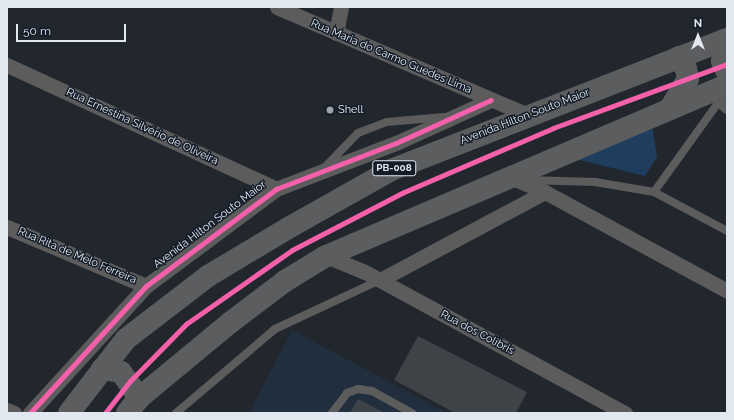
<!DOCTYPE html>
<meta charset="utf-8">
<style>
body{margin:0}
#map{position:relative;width:734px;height:420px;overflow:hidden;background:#21272d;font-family:Raleway,sans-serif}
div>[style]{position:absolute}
.built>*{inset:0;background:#212e3d}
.green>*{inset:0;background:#1f3d5d}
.building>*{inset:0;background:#3e4348}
.service>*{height:8px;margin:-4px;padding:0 4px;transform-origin:4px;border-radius:4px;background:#5c5c5d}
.minor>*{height:15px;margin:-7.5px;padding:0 7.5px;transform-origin:7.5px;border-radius:7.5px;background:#5c5c5d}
.primary>*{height:22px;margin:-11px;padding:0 11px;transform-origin:11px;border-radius:11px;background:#5c5d5f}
.cycleway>*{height:5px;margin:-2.5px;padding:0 2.5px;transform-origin:2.5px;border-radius:2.5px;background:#f560ab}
.dots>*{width:11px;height:11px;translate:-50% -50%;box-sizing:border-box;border:2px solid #131c28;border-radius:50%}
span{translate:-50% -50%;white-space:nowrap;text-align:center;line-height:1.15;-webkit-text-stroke:3px #131c28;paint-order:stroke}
.shield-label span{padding:1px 3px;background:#131c28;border:1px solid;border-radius:3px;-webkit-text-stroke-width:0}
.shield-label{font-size:10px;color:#e1e8f0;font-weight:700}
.street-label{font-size:11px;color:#e1e8f0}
.poi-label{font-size:11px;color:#e1e8f0}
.left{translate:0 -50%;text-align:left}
.frame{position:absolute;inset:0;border:8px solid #e1e8f0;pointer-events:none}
.north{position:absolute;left:678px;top:16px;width:40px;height:40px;-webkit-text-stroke:3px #131c28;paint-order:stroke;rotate:0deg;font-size:11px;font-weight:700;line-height:16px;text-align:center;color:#e1e8f0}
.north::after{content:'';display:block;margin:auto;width:14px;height:18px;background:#e1e8f0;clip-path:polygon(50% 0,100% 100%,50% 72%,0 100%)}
.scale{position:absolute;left:16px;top:24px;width:110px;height:18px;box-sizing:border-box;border:2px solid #e1e8f0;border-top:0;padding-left:5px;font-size:12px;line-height:14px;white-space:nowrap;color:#e1e8f0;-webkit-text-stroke:3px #131c28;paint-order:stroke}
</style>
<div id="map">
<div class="built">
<div style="clip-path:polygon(292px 330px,448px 413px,249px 413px)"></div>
</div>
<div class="green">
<div style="clip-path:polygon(651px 116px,657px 157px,645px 176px,551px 153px)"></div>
</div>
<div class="building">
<div style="clip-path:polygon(418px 336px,527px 392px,516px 413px,455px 413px,394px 380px)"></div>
<div style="clip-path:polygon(358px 399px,385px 413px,350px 413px)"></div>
</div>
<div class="service">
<div style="left:324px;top:168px;width:49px;rotate:-45.8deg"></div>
<div style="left:358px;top:133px;width:31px;rotate:-21deg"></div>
<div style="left:387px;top:122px;width:57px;rotate:-5deg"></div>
<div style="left:526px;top:180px;width:69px;rotate:1.7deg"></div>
<div style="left:595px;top:182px;width:60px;rotate:9.6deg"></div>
<div style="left:654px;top:192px;width:83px;rotate:28.1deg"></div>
<div style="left:654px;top:192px;width:113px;rotate:-54.3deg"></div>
<div style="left:176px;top:413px;width:130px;rotate:-40.3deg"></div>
<div style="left:275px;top:329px;width:116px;rotate:-25deg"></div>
<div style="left:332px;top:413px;width:25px;rotate:-53deg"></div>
<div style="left:347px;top:393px;width:12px;rotate:-20deg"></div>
<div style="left:358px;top:389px;width:14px;rotate:8deg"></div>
<div style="left:372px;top:391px;width:46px;rotate:28.8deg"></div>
</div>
<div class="minor">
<div style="left:277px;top:7px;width:273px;rotate:23.3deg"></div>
<div style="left:336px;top:33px;width:26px;rotate:-79deg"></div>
<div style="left:7px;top:65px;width:296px;rotate:24.7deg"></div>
<div style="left:710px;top:91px;width:23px;rotate:41deg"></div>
<div style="left:510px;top:177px;width:38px;rotate:23deg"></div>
<div style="left:545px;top:192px;width:207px;rotate:28.5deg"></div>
<div style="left:7px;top:227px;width:151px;rotate:23deg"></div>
<div style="left:326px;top:256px;width:42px;rotate:22.3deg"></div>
<div style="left:365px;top:272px;width:296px;rotate:28.5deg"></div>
<div style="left:380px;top:280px;width:187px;rotate:-28.1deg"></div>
<div style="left:7px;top:410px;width:8px;rotate:23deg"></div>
<div style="left:30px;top:413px;width:172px;rotate:-47.6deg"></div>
<div style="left:146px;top:286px;width:162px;rotate:-36.7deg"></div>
<div style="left:276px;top:189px;width:129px;rotate:-21deg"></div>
<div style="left:396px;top:143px;width:104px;rotate:-24.4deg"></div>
</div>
<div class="primary">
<div style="left:727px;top:50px;width:12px;rotate:114deg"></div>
<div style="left:722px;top:61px;width:12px;rotate:66deg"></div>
<div style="left:671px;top:107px;width:33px;rotate:-59deg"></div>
<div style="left:688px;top:79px;width:10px;rotate:-101deg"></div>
<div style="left:686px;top:69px;width:14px;rotate:-124deg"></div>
<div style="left:102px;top:369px;width:19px;rotate:9deg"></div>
<div style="left:121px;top:372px;width:32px;rotate:55deg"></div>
<div style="left:69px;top:413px;width:93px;rotate:-52.4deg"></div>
<div style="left:126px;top:339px;width:103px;rotate:-37.5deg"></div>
<div style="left:208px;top:276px;width:96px;rotate:-30.9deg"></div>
<div style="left:290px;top:227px;width:116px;rotate:-29.4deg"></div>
<div style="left:391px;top:170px;width:361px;rotate:-21.3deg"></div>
<div style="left:127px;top:413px;width:19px;rotate:-51deg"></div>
<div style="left:139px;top:398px;width:119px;rotate:-39.6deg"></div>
<div style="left:231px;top:322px;width:68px;rotate:-37.2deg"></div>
<div style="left:285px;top:281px;width:48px;rotate:-31.4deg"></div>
<div style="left:326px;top:256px;width:436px;rotate:-23.1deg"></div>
</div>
<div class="cycleway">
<div style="left:30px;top:413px;width:172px;rotate:-47.6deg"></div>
<div style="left:146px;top:286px;width:162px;rotate:-36.7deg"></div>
<div style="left:276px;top:189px;width:129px;rotate:-21deg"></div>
<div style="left:396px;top:143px;width:104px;rotate:-24.4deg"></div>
<div style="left:105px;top:413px;width:41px;rotate:-52deg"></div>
<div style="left:130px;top:381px;width:80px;rotate:-45.5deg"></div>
<div style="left:186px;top:324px;width:129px;rotate:-34.9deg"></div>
<div style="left:292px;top:250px;width:126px;rotate:-27.4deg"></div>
<div style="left:404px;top:192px;width:162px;rotate:-23.2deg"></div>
<div style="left:553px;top:128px;width:185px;rotate:-20.2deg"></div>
</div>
<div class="dots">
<div style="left:330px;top:110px;background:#9ea4ac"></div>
</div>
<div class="shield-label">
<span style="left:394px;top:168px">PB-008</span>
</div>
<div class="street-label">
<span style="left:391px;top:57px;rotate:23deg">Rua Maria do Carmo Guedes Lima</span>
<span style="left:525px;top:117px;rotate:-21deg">Avenida Hilton Souto Maior</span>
<span style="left:142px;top:127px;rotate:25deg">Rua Ernestina Silvério de Oliveira</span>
<span style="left:210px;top:225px;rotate:-37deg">Avenida Hilton Souto Maior</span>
<span style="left:77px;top:256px;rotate:23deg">Rua Rita de Melo Ferreira</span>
<span style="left:477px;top:333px;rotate:28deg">Rua dos Colibris</span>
</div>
<div class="poi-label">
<span class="left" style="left:338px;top:110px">Shell</span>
</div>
<div class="frame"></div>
<div class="north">N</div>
<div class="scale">50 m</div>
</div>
